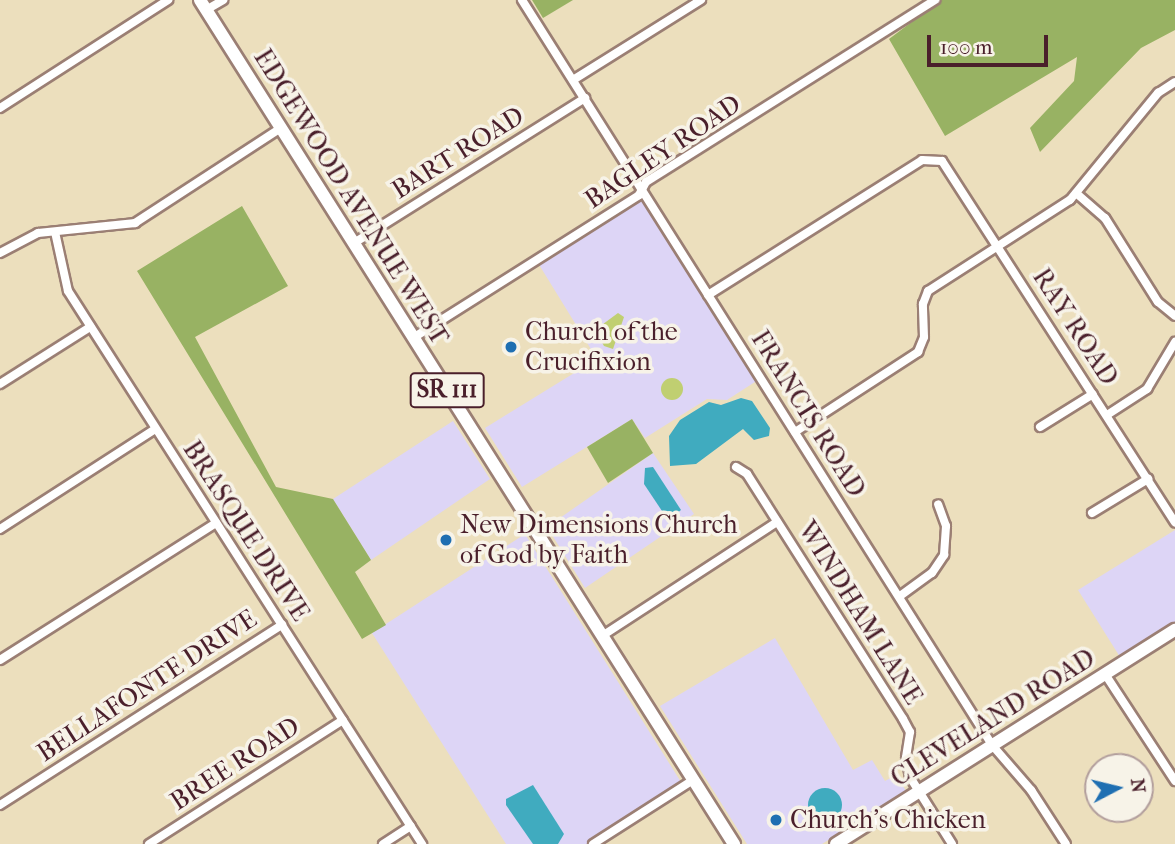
<!DOCTYPE html>
<style>
body{margin:0}
#map{position:relative;width:1175px;height:844px;overflow:hidden;background:#ecdfbd;font-family:"IM FELL French Canon",serif}
div>[style]{position:absolute}
.built>*{inset:0;background:#ddd5f6}
.green>*{inset:0;background:#c0cf71}
.round{border-radius:50%}
.forest>*{inset:0;background:#98b263}
.water>*{inset:0;background:#40abbf}
.roads{filter:drop-shadow(2px 0 #9b7f74) drop-shadow(-2px 0 #9b7f74) drop-shadow(0 2px #9b7f74) drop-shadow(0 -2px #9b7f74)}
.street>*{height:8px;margin:-4px;padding:0 4px;transform-origin:4px;border-radius:4px;background:#fff}
.secondary>*{height:12px;margin:-6px;padding:0 6px;transform-origin:6px;border-radius:6px;background:#fff}
.primary>*{height:12px;margin:-6px;padding:0 6px;transform-origin:6px;border-radius:6px;background:#fff}
.dots>*{width:19px;height:19px;translate:-50% -50%;box-sizing:border-box;border:4px solid #f7f3e8;border-radius:50%}
span{translate:-50% -50%;white-space:nowrap;text-align:center;line-height:1.15;-webkit-text-stroke:7px #f7f3e8;paint-order:stroke}
.shield-label span{padding:2px 5px;background:#f7f3e8;border:2px solid;border-radius:5px;-webkit-text-stroke-width:0}
.shield-label{font-size:24px;color:#4a1f2b;font-weight:700}
.street-label{font-size:26px;color:#4a1f2b}
.poi-label{font-size:26px;color:#4a1f2b}
.left{translate:0 -50%;text-align:left}
.north{position:absolute;left:1084px;top:753px;width:70px;height:70px;box-sizing:border-box;background:#f7f3e8;border:2px solid #b29e9c;border-radius:50%;rotate:83deg;font-size:19px;font-weight:700;line-height:28px;text-align:center;color:#4a1f2b}
.north::after{content:'';display:block;margin:auto;width:24px;height:32px;background:#1f6fb2;clip-path:polygon(50% 0,100% 100%,50% 72%,0 100%)}
.scale{position:absolute;left:927px;top:35px;width:121px;height:32px;box-sizing:border-box;border:4px solid #4a1f2b;border-top:0;padding-left:9px;font-size:21px;line-height:24px;white-space:nowrap;color:#4a1f2b;-webkit-text-stroke:5px #f7f3e8;paint-order:stroke}
</style>
<div id="map">
<div class="built">
<div style="clip-path:polygon(643px 197px,758px 380px,727px 400px,707px 399px,645px 438px,632px 419px,522px 487px,485px 428px,597px 359px,538px 263px)"></div>
<div style="clip-path:polygon(453px 421px,490px 479px,371px 560px,333px 499px)"></div>
<div style="clip-path:polygon(653px 453px,694px 514px,585px 588px,547px 527px)"></div>
<div style="clip-path:polygon(1175px 530px,1175px 622px,1120px 657px,1078px 590px)"></div>
<div style="clip-path:polygon(525px 534px,686px 790px,602px 844px,506px 844px,372px 633px)"></div>
<div style="clip-path:polygon(775px 638px,853px 770px,872px 760px,885px 781px,896px 775px,906px 791px,822px 844px,747px 844px,660px 706px)"></div>
</div>
<div class="green">
<div style="clip-path:polygon(618px 313px,624px 317px,613px 349px,604px 346px,595px 330px)"></div>
<div class="round" style="left:661px;top:378px;width:22px;height:22px"></div>
</div>
<div class="forest">
<div style="clip-path:polygon(532px 0,573px 0,543px 18px)"></div>
<div style="clip-path:polygon(941px 0,1175px 0,1175px 30px,1141px 48px,1040px 152px,1030px 128px,1074px 81px,1077px 57px,945px 136px,889px 39px)"></div>
<div style="clip-path:polygon(242px 206px,288px 286px,195px 337px,276px 487px,333px 499px,371px 560px,355px 572px,386px 625px,362px 639px,137px 271px)"></div>
<div style="clip-path:polygon(632px 419px,653px 453px,608px 483px,587px 447px)"></div>
</div>
<div class="water">
<div style="clip-path:polygon(741px 398px,752px 401px,770px 428px,769px 436px,754px 440px,743px 429px,696px 464px,670px 466px,669px 436px,680px 420px,709px 402px,721px 405px)"></div>
<div style="clip-path:polygon(653px 467px,681px 510px,668px 520px,644px 484px,645px 468px)"></div>
<div style="clip-path:polygon(533px 785px,564px 834px,558px 844px,533px 844px,506px 805px,506px 799px)"></div>
<div class="round" style="left:808px;top:788px;width:34px;height:34px"></div>
</div>
<div class="roads">
<div class="street">
<div style="left:522px;top:0;width:881px;rotate:57.75deg"></div>
<div style="left:992px;top:745px;width:60px;rotate:49.1deg"></div>
<div style="left:1031px;top:790px;width:64px;rotate:57.1deg"></div>
<div style="left:206px;top:10px;width:20px;rotate:-30deg"></div>
<div style="left:573px;top:80px;width:151px;rotate:-32deg"></div>
<div style="left:0;top:108px;width:200px;rotate:-32.7deg"></div>
<div style="left:1076px;top:193px;width:38px;rotate:41deg"></div>
<div style="left:1105px;top:218px;width:99px;rotate:57.8deg"></div>
<div style="left:1158px;top:302px;width:22px;rotate:39deg"></div>
<div style="left:55px;top:232px;width:60px;rotate:77.6deg"></div>
<div style="left:68px;top:291px;width:657px;rotate:57.37deg"></div>
<div style="left:354px;top:243px;width:273px;rotate:-32.1deg"></div>
<div style="left:0;top:253px;width:43px;rotate:-27.8deg"></div>
<div style="left:38px;top:233px;width:98px;rotate:-5.9deg"></div>
<div style="left:135px;top:223px;width:174px;rotate:-33.1deg"></div>
<div style="left:708px;top:295px;width:253px;rotate:-32.2deg"></div>
<div style="left:922px;top:160px;width:20px;rotate:3deg"></div>
<div style="left:942px;top:161px;width:430px;rotate:57.2deg"></div>
<div style="left:413px;top:338px;width:267px;rotate:-32.3deg"></div>
<div style="left:639px;top:195px;width:15px;rotate:-62deg"></div>
<div style="left:646px;top:182px;width:342px;rotate:-32.2deg"></div>
<div style="left:0;top:384px;width:107px;rotate:-32.3deg"></div>
<div style="left:1107px;top:415px;width:48px;rotate:-33deg"></div>
<div style="left:1147px;top:389px;width:55px;rotate:-59.2deg"></div>
<div style="left:1040px;top:427px;width:62px;rotate:-31.9deg"></div>
<div style="left:795px;top:432px;width:147px;rotate:-33deg"></div>
<div style="left:918px;top:352px;width:16px;rotate:-68deg"></div>
<div style="left:924px;top:337px;width:33px;rotate:-92deg"></div>
<div style="left:923px;top:304px;width:14px;rotate:-69deg"></div>
<div style="left:928px;top:291px;width:169px;rotate:-32.7deg"></div>
<div style="left:1070px;top:200px;width:139px;rotate:-50.6deg"></div>
<div style="left:1158px;top:93px;width:20px;rotate:-33deg"></div>
<div style="left:736px;top:467px;width:13px;rotate:32deg"></div>
<div style="left:747px;top:474px;width:290px;rotate:57.5deg"></div>
<div style="left:903px;top:719px;width:15px;rotate:62deg"></div>
<div style="left:910px;top:732px;width:26px;rotate:99deg"></div>
<div style="left:906px;top:758px;width:19px;rotate:78deg"></div>
<div style="left:910px;top:777px;width:79px;rotate:57.9deg"></div>
<div style="left:1092px;top:513px;width:66px;rotate:-31.3deg"></div>
<div style="left:0;top:529px;width:184px;rotate:-32.8deg"></div>
<div style="left:900px;top:596px;width:39px;rotate:-36deg"></div>
<div style="left:932px;top:573px;width:22px;rotate:-56deg"></div>
<div style="left:944px;top:555px;width:29px;rotate:-86deg"></div>
<div style="left:946px;top:526px;width:23px;rotate:-110deg"></div>
<div style="left:602px;top:636px;width:209px;rotate:-33.1deg"></div>
<div style="left:0;top:660px;width:256px;rotate:-32.4deg"></div>
<div style="left:1105px;top:674px;width:128px;rotate:56.8deg"></div>
<div style="left:0;top:805px;width:335px;rotate:-32.6deg"></div>
<div style="left:149px;top:844px;width:230px;rotate:-32.6deg"></div>
<div style="left:383px;top:844px;width:33px;rotate:-33deg"></div>
<div style="left:593px;top:844px;width:119px;rotate:-32.6deg"></div>
</div>
<div class="secondary">
<div style="left:836px;top:844px;width:401px;rotate:-32.3deg"></div>
</div>
<div class="primary">
<div style="left:200px;top:0;width:999px;rotate:57.68deg"></div>
</div>
</div>
<div class="dots">
<div style="left:511px;top:347px;background:#1f6fb2"></div>
<div style="left:446px;top:540px;background:#1f6fb2"></div>
<div style="left:776px;top:820px;background:#1f6fb2"></div>
</div>
<div class="shield-label">
<span style="left:447px;top:390px">SR 111</span>
</div>
<div class="street-label">
<span style="left:663px;top:152px;rotate:-34deg">BAGLEY ROAD</span>
<span style="left:458px;top:153px;rotate:-32deg">BART ROAD</span>
<span style="left:351px;top:197px;rotate:58deg">EDGEWOOD AVENUE WEST</span>
<span style="left:1075px;top:327px;rotate:57deg">RAY ROAD</span>
<span style="left:808px;top:414px;rotate:58deg">FRANCIS ROAD</span>
<span style="left:246px;top:531px;rotate:57deg">BRASQUE DRIVE</span>
<span style="left:860px;top:613px;rotate:58deg">WINDHAM LANE</span>
<span style="left:147px;top:686px;rotate:-33deg">BELLAFONTE DRIVE</span>
<span style="left:993px;top:718px;rotate:-32deg">CLEVELAND ROAD</span>
<span style="left:235px;top:764px;rotate:-33deg">BREE ROAD</span>
</div>
<div class="poi-label">
<span class="left" style="left:525px;top:347px">Church of the<br>Crucifixion</span>
<span class="left" style="left:460px;top:540px">New Dimensions Church<br>of God by Faith</span>
<span class="left" style="left:790px;top:820px">Church's Chicken</span>
</div>
<div class="north">N</div>
<div class="scale">100 m</div>
</div>
